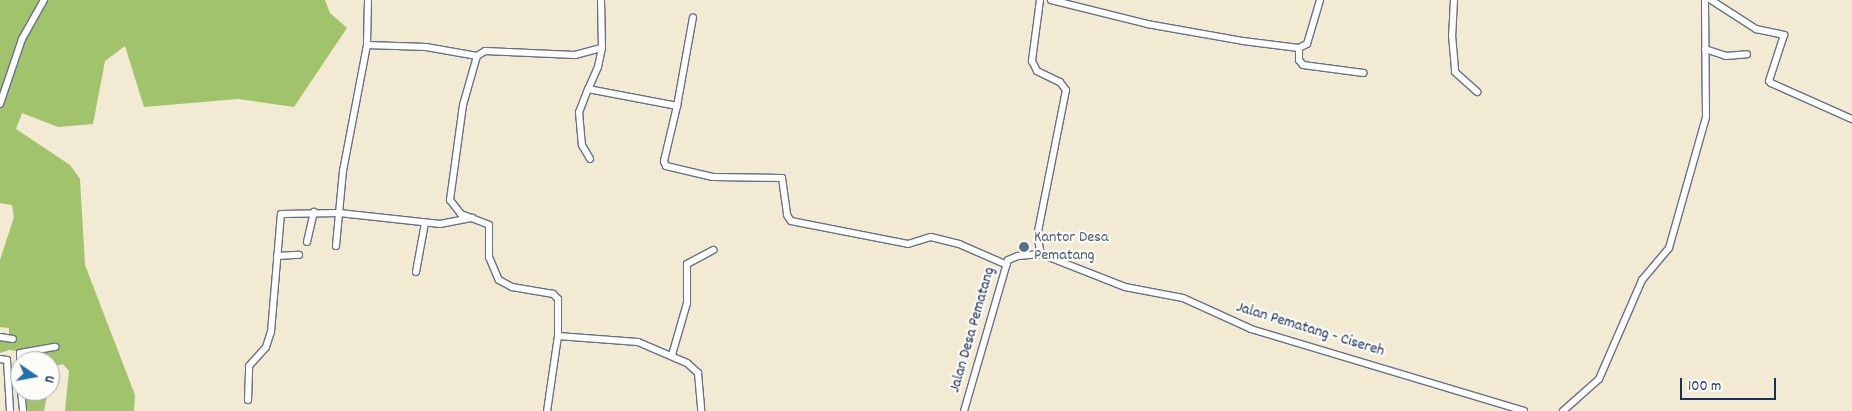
<!DOCTYPE html>
<style>
body{margin:0}
#map{position:relative;width:1852px;height:411px;overflow:hidden;background:#f3ead3;font-family:Dekko,sans-serif}
div>[style]{position:absolute}
.green>*{inset:0;background:#a0c36c}
.roads{filter:drop-shadow(1px 0 #677087) drop-shadow(-1px 0 #677087) drop-shadow(0 1px #677087) drop-shadow(0 -1px #677087)}
.minor>*{height:6px;margin:-3px;padding:0 3px;transform-origin:3px;border-radius:3px;background:#fff}
.dots>*{width:14px;height:14px;translate:-50% -50%;box-sizing:border-box;border:2px solid #fdfcf7;border-radius:50%}
span{translate:-50% -50%;white-space:nowrap;text-align:center;line-height:1.15;-webkit-text-stroke:4.5px #fdfcf7;paint-order:stroke}
.service-label{font-size:16px;color:#4e5e75}
.left{translate:0 -50%;text-align:left}
.street-label{font-size:16px;color:#1b2f5e}
.north{position:absolute;left:10px;top:351px;width:50px;height:50px;box-sizing:border-box;background:#fdfcf7;border:1px solid #a3aaba;border-radius:50%;rotate:102deg;font-size:14px;font-weight:700;line-height:20px;text-align:center;color:#1b2f5e}
.north::after{content:'';display:block;margin:auto;width:18px;height:22px;background:#1f6fb2;clip-path:polygon(50% 0,100% 100%,50% 72%,0 100%)}
.scale{position:absolute;left:1680px;top:378px;width:96px;height:22px;box-sizing:border-box;border:2px solid #1b2f5e;border-top:0;padding-left:6px;font-size:15px;line-height:18px;white-space:nowrap;color:#1b2f5e;-webkit-text-stroke:4px #fdfcf7;paint-order:stroke}
</style>
<div id="map">
<div class="green">
<div style="clip-path:polygon(0 0,325px 0,330px 13px,347px 28px,294px 107px,238px 99px,144px 107px,125px 46px,105px 61px,93px 124px,58px 127px,22px 113px,16px 129px,70px 165px,80px 179px,85px 265px,135px 395px,134px 411px,65px 411px,69px 371px,63px 364px,50px 368px,50px 361px,22px 361px,22px 352px,9px 350px,0 353px,0 340px,9px 340px,9px 328px,0 327px,0 260px,14px 217px,12px 205px,0 203px)"></div>
<div style="clip-path:polygon(24px 391px,48px 391px,44px 411px,26px 411px)"></div>
</div>
<div class="roads">
<div class="minor">
<div style="left:368px;top:0;width:45px;rotate:91.3deg"></div>
<div style="left:367px;top:45px;width:59px;rotate:1.9deg"></div>
<div style="left:426px;top:47px;width:52px;rotate:10deg"></div>
<div style="left:477px;top:56px;width:51px;rotate:105.9deg"></div>
<div style="left:463px;top:105px;width:96px;rotate:97.8deg"></div>
<div style="left:450px;top:200px;width:18px;rotate:52deg"></div>
<div style="left:461px;top:214px;width:30px;rotate:21deg"></div>
<div style="left:489px;top:225px;width:32px;rotate:90deg"></div>
<div style="left:489px;top:257px;width:25px;rotate:67deg"></div>
<div style="left:499px;top:280px;width:15px;rotate:28deg"></div>
<div style="left:512px;top:287px;width:42px;rotate:9.7deg"></div>
<div style="left:553px;top:294px;width:7px;rotate:45deg"></div>
<div style="left:558px;top:299px;width:37px;rotate:90deg"></div>
<div style="left:558px;top:336px;width:76px;rotate:98.3deg"></div>
<div style="left:601px;top:0;width:48px;rotate:88.8deg"></div>
<div style="left:602px;top:48px;width:19px;rotate:102deg"></div>
<div style="left:598px;top:67px;width:24px;rotate:114deg"></div>
<div style="left:588px;top:89px;width:91px;rotate:10.8deg"></div>
<div style="left:677px;top:106px;width:57px;rotate:103.3deg"></div>
<div style="left:664px;top:161px;width:5px;rotate:68deg"></div>
<div style="left:666px;top:166px;width:48px;rotate:13.2deg"></div>
<div style="left:713px;top:177px;width:69px;rotate:0.8deg"></div>
<div style="left:782px;top:178px;width:37px;rotate:82deg"></div>
<div style="left:787px;top:215px;width:7px;rotate:56deg"></div>
<div style="left:791px;top:221px;width:119px;rotate:11.1deg"></div>
<div style="left:908px;top:244px;width:24px;rotate:-17deg"></div>
<div style="left:931px;top:237px;width:29px;rotate:14deg"></div>
<div style="left:959px;top:244px;width:52px;rotate:23.6deg"></div>
<div style="left:1040px;top:0;width:62px;rotate:97.5deg"></div>
<div style="left:1032px;top:61px;width:11px;rotate:63deg"></div>
<div style="left:1037px;top:71px;width:25px;rotate:26deg"></div>
<div style="left:1060px;top:82px;width:10px;rotate:53deg"></div>
<div style="left:1066px;top:90px;width:149px;rotate:101.2deg"></div>
<div style="left:1037px;top:236px;width:18px;rotate:77deg"></div>
<div style="left:1041px;top:254px;width:90px;rotate:21.4deg"></div>
<div style="left:1125px;top:287px;width:59px;rotate:10.7deg"></div>
<div style="left:1183px;top:298px;width:75px;rotate:24.5deg"></div>
<div style="left:1251px;top:329px;width:285px;rotate:16.7deg"></div>
<div style="left:1051px;top:0;width:99px;rotate:14deg"></div>
<div style="left:1147px;top:24px;width:97px;rotate:10deg"></div>
<div style="left:1243px;top:41px;width:56px;rotate:7.1deg"></div>
<div style="left:1299px;top:48px;width:9px;rotate:-27deg"></div>
<div style="left:1307px;top:44px;width:46px;rotate:-73.5deg"></div>
<div style="left:1454px;top:0;width:35px;rotate:93deg"></div>
<div style="left:1452px;top:35px;width:37px;rotate:85deg"></div>
<div style="left:1455px;top:72px;width:30px;rotate:42deg"></div>
<div style="left:1711px;top:0;width:54px;rotate:32.8deg"></div>
<div style="left:1756px;top:29px;width:29px;rotate:12deg"></div>
<div style="left:1784px;top:35px;width:48px;rotate:108.1deg"></div>
<div style="left:1769px;top:81px;width:3px;rotate:45deg"></div>
<div style="left:1771px;top:83px;width:89px;rotate:24deg"></div>
<div style="left:1299px;top:48px;width:12px;rotate:90deg"></div>
<div style="left:1299px;top:60px;width:6px;rotate:51deg"></div>
<div style="left:1303px;top:65px;width:61px;rotate:7.6deg"></div>
<div style="left:1705px;top:49px;width:22px;rotate:18deg"></div>
<div style="left:1726px;top:56px;width:21px;rotate:-5deg"></div>
<div style="left:477px;top:56px;width:9px;rotate:-32deg"></div>
<div style="left:485px;top:51px;width:90px;rotate:2.5deg"></div>
<div style="left:575px;top:55px;width:28px;rotate:-15deg"></div>
<div style="left:588px;top:89px;width:25px;rotate:111deg"></div>
<div style="left:579px;top:112px;width:33px;rotate:85deg"></div>
<div style="left:582px;top:145px;width:16px;rotate:60deg"></div>
<div style="left:0;top:104px;width:69px;rotate:-71.3deg"></div>
<div style="left:22px;top:39px;width:45px;rotate:-60.6deg"></div>
<div style="left:677px;top:106px;width:90px;rotate:-79.8deg"></div>
<div style="left:307px;top:242px;width:31px;rotate:-77deg"></div>
<div style="left:336px;top:246px;width:75px;rotate:-84.7deg"></div>
<div style="left:343px;top:171px;width:128px;rotate:-79.2deg"></div>
<div style="left:277px;top:256px;width:22px;rotate:-3deg"></div>
<div style="left:416px;top:272px;width:50px;rotate:-79.6deg"></div>
<div style="left:558px;top:336px;width:80px;rotate:4.3deg"></div>
<div style="left:638px;top:342px;width:53px;rotate:23.2deg"></div>
<div style="left:687px;top:363px;width:15px;rotate:42deg"></div>
<div style="left:698px;top:373px;width:38px;rotate:85deg"></div>
<div style="left:0;top:337px;width:13px;rotate:9deg"></div>
<div style="left:672px;top:355px;width:54px;rotate:-73.9deg"></div>
<div style="left:687px;top:303px;width:39px;rotate:-90deg"></div>
<div style="left:687px;top:264px;width:30px;rotate:-28deg"></div>
<div style="left:0;top:359px;width:7px;rotate:8deg"></div>
<div style="left:7px;top:360px;width:51px;rotate:86.6deg"></div>
<div style="left:20px;top:380px;width:27px;rotate:-90deg"></div>
<div style="left:20px;top:353px;width:36px;rotate:-10deg"></div>
<div style="left:21px;top:391px;width:20px;rotate:84deg"></div>
<div style="left:248px;top:400px;width:34px;rotate:-88deg"></div>
<div style="left:249px;top:366px;width:25px;rotate:-48deg"></div>
<div style="left:266px;top:347px;width:16px;rotate:-72deg"></div>
<div style="left:271px;top:332px;width:118px;rotate:-85.2deg"></div>
<div style="left:281px;top:214px;width:58px;rotate:-1deg"></div>
<div style="left:339px;top:213px;width:102px;rotate:6.2deg"></div>
<div style="left:440px;top:224px;width:33px;rotate:-11deg"></div>
<div style="left:964px;top:411px;width:157px;rotate:-73.8deg"></div>
<div style="left:1008px;top:260px;width:11px;rotate:-22deg"></div>
<div style="left:1018px;top:256px;width:23px;rotate:-5deg"></div>
<div style="left:1563px;top:411px;width:48px;rotate:-41.6deg"></div>
<div style="left:1599px;top:379px;width:108px;rotate:-66.5deg"></div>
<div style="left:1642px;top:280px;width:42px;rotate:-49.8deg"></div>
<div style="left:1669px;top:248px;width:136px;rotate:-74.2deg"></div>
<div style="left:1706px;top:117px;width:117px;rotate:-90.5deg"></div>
</div>
</div>
<div class="dots">
<div style="left:1024px;top:247px;background:#5c6f8a"></div>
</div>
<div class="service-label">
<span class="left" style="left:1034px;top:247px">Kantor Desa<br>Pematang</span>
</div>
<div class="street-label">
<span style="left:973px;top:330px;rotate:-74deg">Jalan Desa Pematang</span>
<span style="left:1310px;top:330px;rotate:17deg">Jalan Pematang - Cisereh</span>
</div>
<div class="north">U</div>
<div class="scale">100 m</div>
</div>
